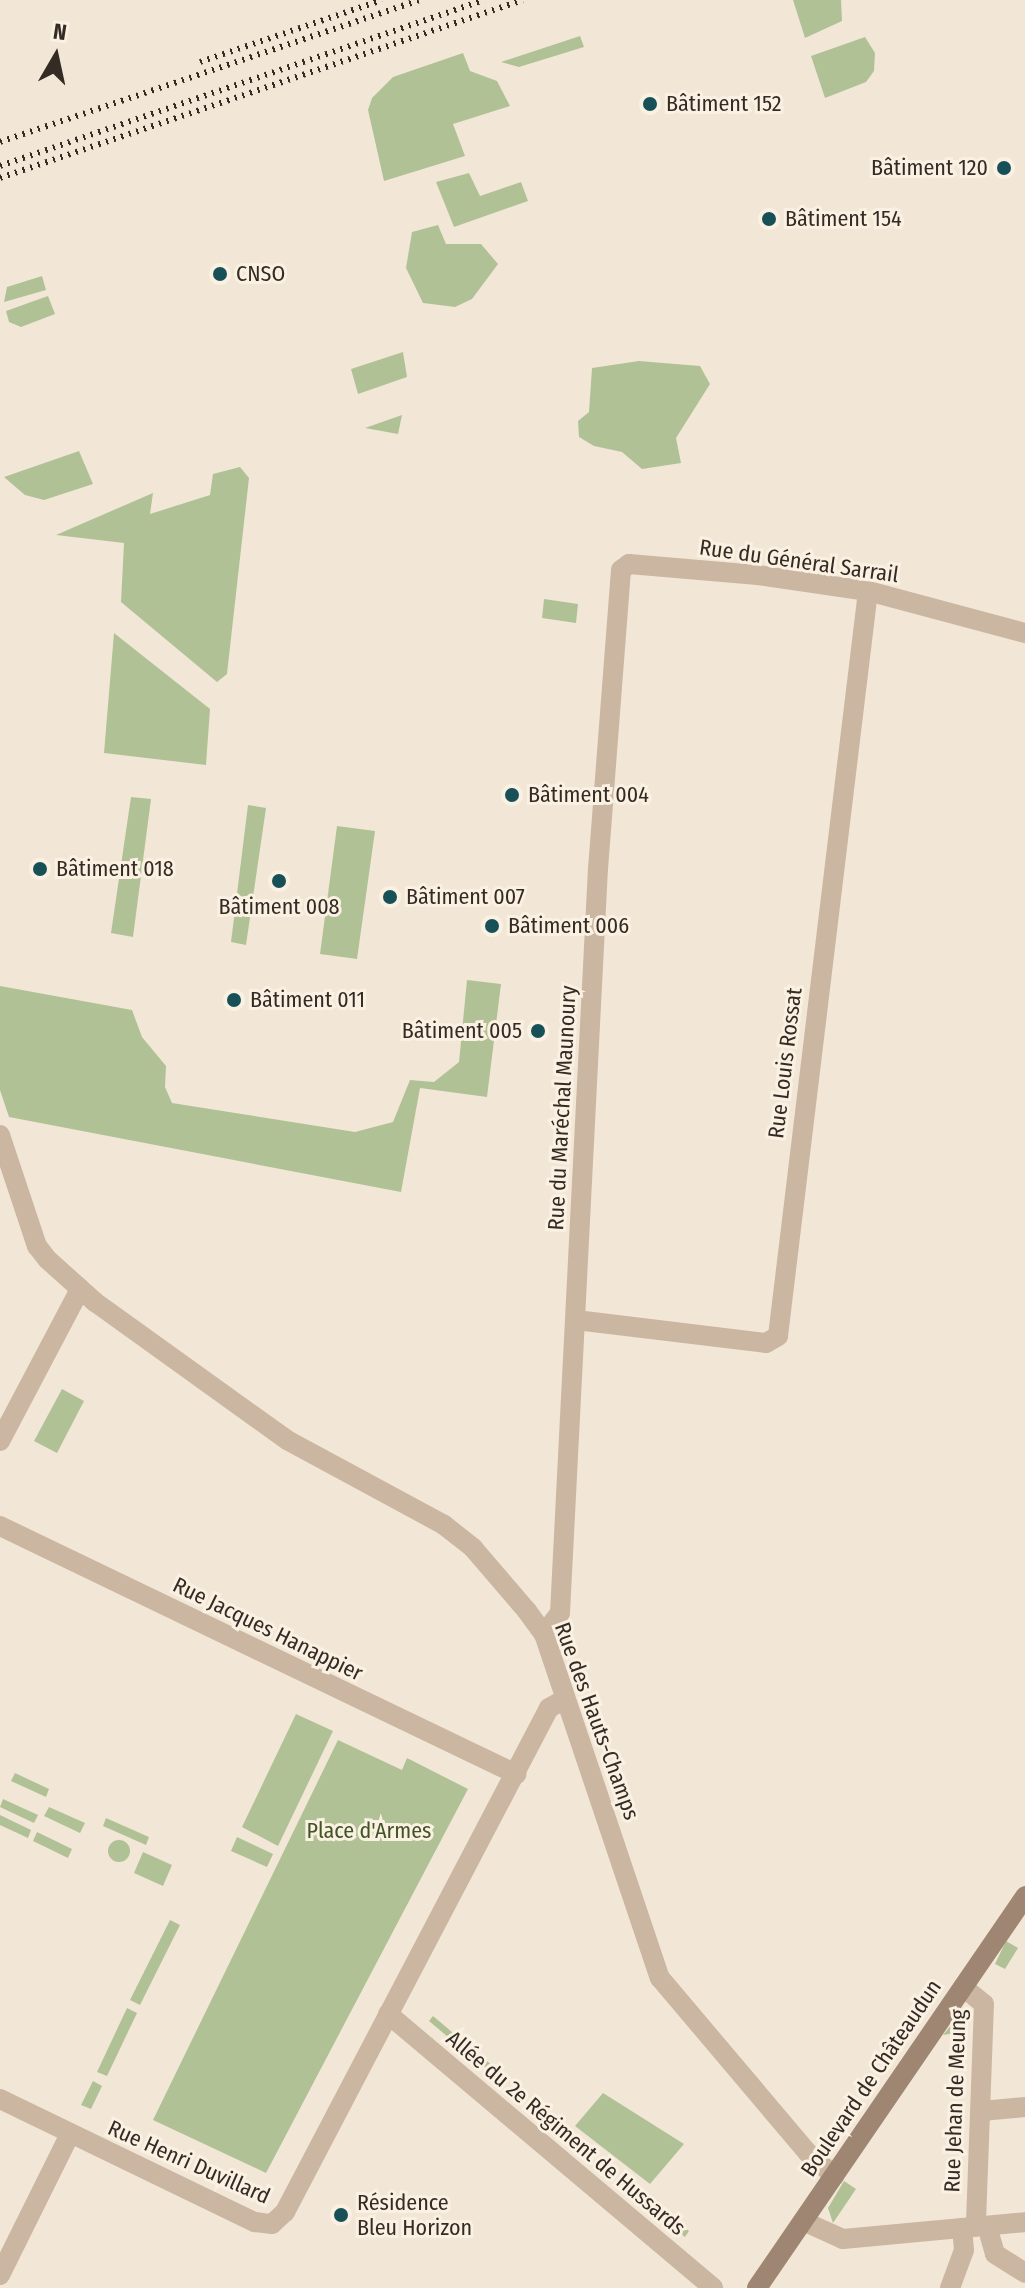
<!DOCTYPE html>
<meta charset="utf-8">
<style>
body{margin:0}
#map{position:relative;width:1025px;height:2288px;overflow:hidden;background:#f2e7d6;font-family:"Fira Sans Condensed",sans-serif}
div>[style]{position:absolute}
.green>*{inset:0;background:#b0c295}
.round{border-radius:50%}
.minor>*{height:20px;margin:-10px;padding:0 10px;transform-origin:10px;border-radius:10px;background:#cbb7a1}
.secondary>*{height:20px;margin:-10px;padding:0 10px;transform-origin:10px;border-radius:10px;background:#9e8673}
.rail>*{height:6px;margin-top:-3px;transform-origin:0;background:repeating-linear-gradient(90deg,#352b25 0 2px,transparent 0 8px)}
.dots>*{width:22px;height:22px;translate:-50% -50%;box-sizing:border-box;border:4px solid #faf1e2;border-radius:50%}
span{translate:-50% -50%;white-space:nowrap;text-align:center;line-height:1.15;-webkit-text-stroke:6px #faf1e2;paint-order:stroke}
.poi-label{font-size:22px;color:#352b25}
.left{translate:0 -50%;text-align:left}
.right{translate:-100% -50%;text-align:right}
.street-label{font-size:22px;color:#352b25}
.park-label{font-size:22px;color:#405427}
.north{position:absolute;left:16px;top:16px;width:80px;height:80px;-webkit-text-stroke:6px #faf1e2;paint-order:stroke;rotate:9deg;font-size:22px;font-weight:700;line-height:32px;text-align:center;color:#352b25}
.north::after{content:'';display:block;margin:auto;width:28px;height:36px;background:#352b25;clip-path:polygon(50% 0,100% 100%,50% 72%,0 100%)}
</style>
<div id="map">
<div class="green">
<div style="clip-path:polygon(793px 0,841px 0,842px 21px,805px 38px)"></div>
<div style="clip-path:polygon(580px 36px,584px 47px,519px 67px,501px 62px)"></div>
<div style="clip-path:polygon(865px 37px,875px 53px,874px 71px,866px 82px,825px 98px,811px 56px)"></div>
<div style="clip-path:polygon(463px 53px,470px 71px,497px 81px,510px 106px,453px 124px,465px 156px,384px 181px,368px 110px,372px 98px,393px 77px)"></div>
<div style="clip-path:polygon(469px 173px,480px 196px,521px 182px,528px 201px,454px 227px,436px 182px)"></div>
<div style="clip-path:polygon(438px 225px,446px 244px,481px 244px,498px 264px,472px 299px,455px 307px,423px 303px,406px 268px,412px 232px)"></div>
<div style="clip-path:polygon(42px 276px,46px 290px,4px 302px,7px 287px)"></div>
<div style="clip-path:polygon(48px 296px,55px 314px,21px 327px,9px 322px,6px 311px)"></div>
<div style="clip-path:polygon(403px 352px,407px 377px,358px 394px,351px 369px)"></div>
<div style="clip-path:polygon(639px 361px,700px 366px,710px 384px,676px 438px,681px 463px,642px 469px,622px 452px,594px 446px,579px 437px,578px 421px,589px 412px,592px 368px)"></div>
<div style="clip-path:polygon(402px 415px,398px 434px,365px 428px)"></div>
<div style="clip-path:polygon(79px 451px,93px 484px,44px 500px,25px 495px,4px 477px)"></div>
<div style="clip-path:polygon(240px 467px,249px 478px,227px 674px,217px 682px,121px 602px,124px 543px,56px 535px,153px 493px,150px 514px,210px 495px,213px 474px)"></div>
<div style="clip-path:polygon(544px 599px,578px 604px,576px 623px,542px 618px)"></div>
<div style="clip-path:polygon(114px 633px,210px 709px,206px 765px,104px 753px)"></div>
<div style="clip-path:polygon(131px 797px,151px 799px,133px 937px,111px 933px)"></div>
<div style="clip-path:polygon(248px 805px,266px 808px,246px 945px,231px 942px)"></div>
<div style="clip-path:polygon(337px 826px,375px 831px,357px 959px,320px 954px)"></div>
<div style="clip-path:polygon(467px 980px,501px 984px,487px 1097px,420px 1088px,401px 1192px,9px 1117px,0 1090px,0 986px,132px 1010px,142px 1037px,166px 1066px,165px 1087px,172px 1103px,355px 1132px,393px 1122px,410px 1080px,434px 1082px,459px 1062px)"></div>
<div style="clip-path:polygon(62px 1389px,84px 1401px,57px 1453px,34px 1441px)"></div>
<div style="clip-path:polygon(296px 1714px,333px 1731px,278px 1846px,242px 1827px)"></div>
<div style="clip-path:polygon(338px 1740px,402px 1770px,407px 1758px,468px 1789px,266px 2173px,153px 2120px)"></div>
<div style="clip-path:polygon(15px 1773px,49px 1789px,46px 1797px,11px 1781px)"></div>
<div style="clip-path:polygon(3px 1799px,38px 1815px,34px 1823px,0 1807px)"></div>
<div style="clip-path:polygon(49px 1807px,85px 1823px,80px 1833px,44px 1816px)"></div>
<div style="clip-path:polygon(0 1815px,31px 1830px,28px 1838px,0 1825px)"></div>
<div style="clip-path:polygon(106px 1818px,149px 1837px,146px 1845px,103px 1826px)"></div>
<div style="clip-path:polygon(37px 1832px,72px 1849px,68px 1858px,33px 1841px)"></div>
<div style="clip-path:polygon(237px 1837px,273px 1854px,267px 1867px,231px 1851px)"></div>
<div class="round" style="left:108px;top:1840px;width:22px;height:22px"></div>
<div style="clip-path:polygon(143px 1852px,172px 1865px,163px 1886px,134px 1873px)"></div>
<div style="clip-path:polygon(170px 1920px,180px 1925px,140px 2005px,130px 2000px)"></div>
<div style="clip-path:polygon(1006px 1941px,1018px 1948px,1005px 1969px,995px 1964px)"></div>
<div style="clip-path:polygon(127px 2008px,137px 2013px,107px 2076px,97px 2072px)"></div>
<div style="clip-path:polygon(433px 2016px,465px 2043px,461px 2048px,429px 2021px)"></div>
<div style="clip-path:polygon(957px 2018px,971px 2018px,962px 2032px,943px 2035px)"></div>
<div style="clip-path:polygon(475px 2051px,507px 2078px,504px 2083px,471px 2055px)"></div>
<div style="clip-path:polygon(93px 2081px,102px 2086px,91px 2109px,81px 2105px)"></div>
<div style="clip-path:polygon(603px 2093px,684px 2144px,650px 2184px,575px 2126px)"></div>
<div style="clip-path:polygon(844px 2181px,856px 2189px,833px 2223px,828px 2208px)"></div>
<div style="clip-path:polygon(663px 2210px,689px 2231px,685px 2237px,658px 2215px)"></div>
</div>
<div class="minor">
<div style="left:0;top:1135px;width:117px;rotate:71.6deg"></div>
<div style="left:37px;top:1246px;width:16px;rotate:52deg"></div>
<div style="left:47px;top:1259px;width:64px;rotate:41.9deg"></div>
<div style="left:95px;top:1302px;width:236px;rotate:35.7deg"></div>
<div style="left:287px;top:1440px;width:179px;rotate:28.4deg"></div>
<div style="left:444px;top:1525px;width:37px;rotate:38deg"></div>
<div style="left:473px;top:1548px;width:83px;rotate:49.4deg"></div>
<div style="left:527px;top:1611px;width:29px;rotate:54deg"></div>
<div style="left:544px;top:1634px;width:363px;rotate:71.4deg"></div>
<div style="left:660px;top:1978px;width:229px;rotate:49.8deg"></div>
<div style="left:808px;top:2153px;width:35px;rotate:41deg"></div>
<div style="left:576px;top:1320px;width:191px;rotate:6.9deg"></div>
<div style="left:766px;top:1343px;width:14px;rotate:-30deg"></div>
<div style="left:778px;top:1336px;width:750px;rotate:-83.11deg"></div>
<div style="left:0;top:1441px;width:172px;rotate:-62.2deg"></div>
<div style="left:0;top:1526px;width:573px;rotate:25.67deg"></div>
<div style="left:544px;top:1634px;width:26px;rotate:-53deg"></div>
<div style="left:560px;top:1613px;width:745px;rotate:-87.08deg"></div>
<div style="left:598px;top:869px;width:300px;rotate:-85.6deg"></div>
<div style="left:621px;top:570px;width:10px;rotate:-37deg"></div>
<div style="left:629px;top:564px;width:129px;rotate:4.9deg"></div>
<div style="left:758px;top:575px;width:111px;rotate:8.3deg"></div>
<div style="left:868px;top:591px;width:163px;rotate:15deg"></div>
<div style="left:963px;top:1987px;width:27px;rotate:39deg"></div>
<div style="left:984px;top:2004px;width:223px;rotate:92.1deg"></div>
<div style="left:388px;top:2014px;width:425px;rotate:40.1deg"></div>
<div style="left:0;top:2099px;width:283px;rotate:25.8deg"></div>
<div style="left:255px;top:2222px;width:17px;rotate:7deg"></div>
<div style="left:272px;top:2224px;width:18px;rotate:-43deg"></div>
<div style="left:285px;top:2212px;width:569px;rotate:-62.35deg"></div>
<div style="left:549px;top:1708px;width:18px;rotate:-29deg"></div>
<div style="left:982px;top:2111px;width:43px;rotate:-5.3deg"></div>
<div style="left:803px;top:2221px;width:44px;rotate:24.2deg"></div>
<div style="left:843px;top:2239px;width:183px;rotate:-5.3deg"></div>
<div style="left:987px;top:2226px;width:29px;rotate:74deg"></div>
<div style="left:995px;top:2254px;width:36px;rotate:32deg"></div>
<div style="left:0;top:2275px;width:157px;rotate:-63.6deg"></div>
<div style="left:950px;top:2288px;width:40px;rotate:-69.8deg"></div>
<div style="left:964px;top:2250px;width:22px;rotate:-95deg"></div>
</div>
<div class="secondary">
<div style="left:757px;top:2288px;width:475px;rotate:-55.6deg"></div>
</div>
<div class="rail">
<div style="left:200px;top:62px;width:192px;rotate:-18.8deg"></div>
<div style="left:0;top:142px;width:442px;rotate:-18.7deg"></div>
<div style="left:0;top:166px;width:512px;rotate:-18.93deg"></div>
<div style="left:0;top:178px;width:552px;rotate:-18.8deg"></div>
</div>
<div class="dots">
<div style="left:650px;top:104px;background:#185058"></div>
<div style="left:1004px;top:168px;background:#185058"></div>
<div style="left:769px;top:219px;background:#185058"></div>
<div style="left:220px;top:274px;background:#185058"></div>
<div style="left:512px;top:795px;background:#185058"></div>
<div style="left:40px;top:869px;background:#185058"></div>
<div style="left:279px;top:881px;background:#185058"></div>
<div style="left:390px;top:897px;background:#185058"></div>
<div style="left:492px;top:926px;background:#185058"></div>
<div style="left:234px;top:1000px;background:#185058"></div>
<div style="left:538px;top:1031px;background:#185058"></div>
<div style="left:341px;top:2215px;background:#185058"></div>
</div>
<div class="poi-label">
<span class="left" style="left:666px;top:104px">Bâtiment 152</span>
<span class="right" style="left:988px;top:168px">Bâtiment 120</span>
<span class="left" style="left:785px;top:219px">Bâtiment 154</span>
<span class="left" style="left:236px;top:274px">CNSO</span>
<span class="left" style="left:528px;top:795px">Bâtiment 004</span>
<span class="left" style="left:56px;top:869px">Bâtiment 018</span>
<span class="left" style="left:406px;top:897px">Bâtiment 007</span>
<span style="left:279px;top:907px">Bâtiment 008</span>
<span class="left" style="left:508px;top:926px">Bâtiment 006</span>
<span class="left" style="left:250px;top:1000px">Bâtiment 011</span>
<span class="right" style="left:522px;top:1031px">Bâtiment 005</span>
<span class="left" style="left:357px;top:2215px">Résidence<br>Bleu Horizon</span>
</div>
<div class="street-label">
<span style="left:799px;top:561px;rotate:8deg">Rue du Général Sarrail</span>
<span style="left:785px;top:1063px;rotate:-83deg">Rue Louis Rossat</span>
<span style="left:562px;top:1108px;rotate:-87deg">Rue du Maréchal Maunoury</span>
<span style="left:268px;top:1629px;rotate:26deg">Rue Jacques Hanappier</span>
<span style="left:597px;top:1721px;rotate:70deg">Rue des Hauts-Champs</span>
<span style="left:871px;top:2078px;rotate:-56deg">Boulevard de Châteaudun</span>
<span style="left:955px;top:2101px;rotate:-88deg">Rue Jehan de Meung</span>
<span style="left:566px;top:2133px;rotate:40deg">Allée du 2e Régiment de Hussards</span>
<span style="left:189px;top:2162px;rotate:24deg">Rue Henri Duvillard</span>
</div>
<div class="park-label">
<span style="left:369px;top:1831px">Place d'Armes</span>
</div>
<div class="north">N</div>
</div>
